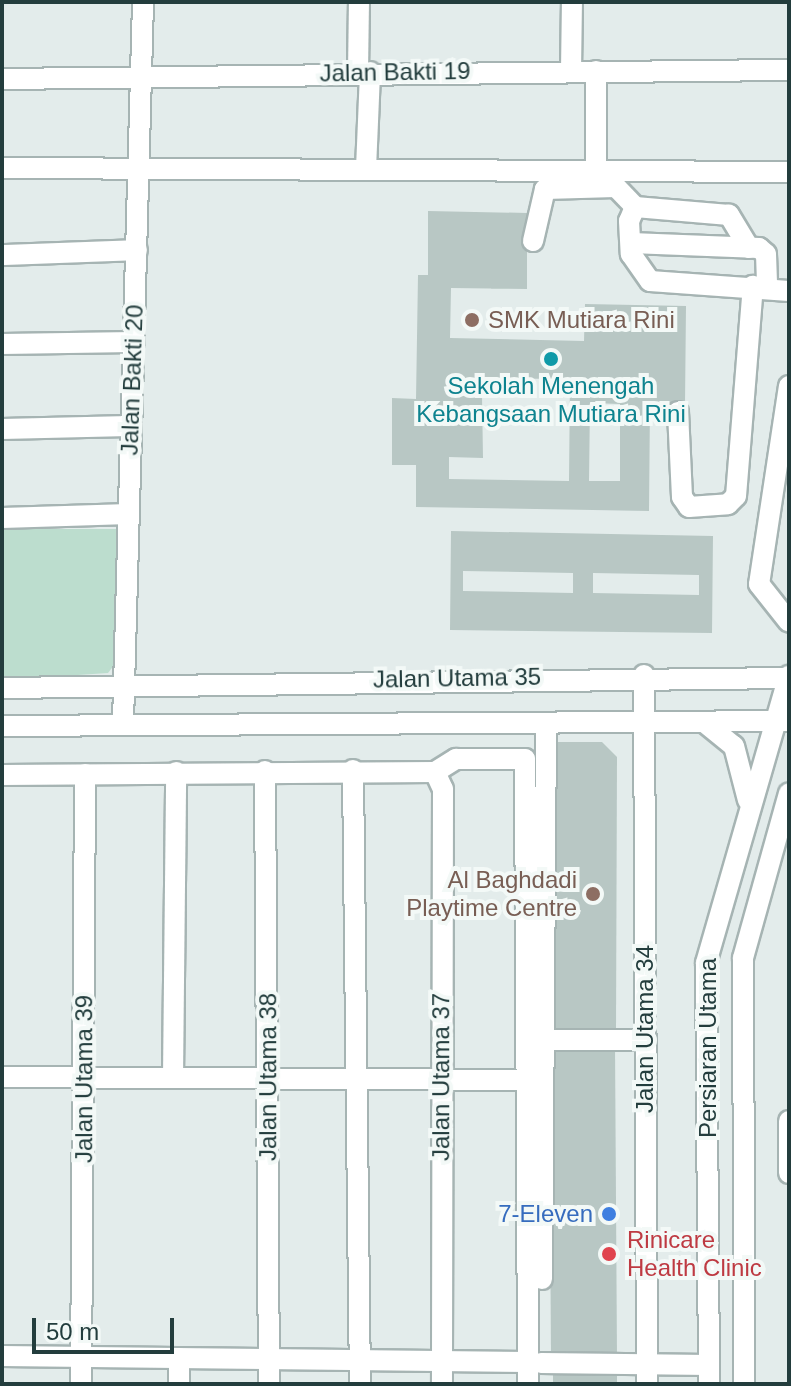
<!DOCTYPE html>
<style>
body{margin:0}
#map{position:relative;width:791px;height:1386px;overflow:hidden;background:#e3eceb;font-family:Helvetica,sans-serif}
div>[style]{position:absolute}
.green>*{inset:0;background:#bcddce}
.building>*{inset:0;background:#b8c7c4}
.roads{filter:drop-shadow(2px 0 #a6b4b3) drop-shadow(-2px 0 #a6b4b3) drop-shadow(0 2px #a6b4b3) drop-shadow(0 -2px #a6b4b3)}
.minor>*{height:20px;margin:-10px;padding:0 10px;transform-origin:10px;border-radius:10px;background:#fff}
.dots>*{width:22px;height:22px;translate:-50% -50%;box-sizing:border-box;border:4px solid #f3f9f7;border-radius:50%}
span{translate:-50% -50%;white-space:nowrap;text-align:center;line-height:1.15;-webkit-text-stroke:8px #f3f9f7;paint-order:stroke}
.street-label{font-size:24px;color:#233d3d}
.education-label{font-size:24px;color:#785e54}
.left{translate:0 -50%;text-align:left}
.right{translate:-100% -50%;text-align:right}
.culture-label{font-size:24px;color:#0d838f}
.shop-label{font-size:24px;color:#366cbe}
.health-label{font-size:24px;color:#be3a42}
.frame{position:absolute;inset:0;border:4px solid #233d3d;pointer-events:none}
.scale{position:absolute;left:32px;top:1318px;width:142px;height:36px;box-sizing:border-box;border:4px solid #233d3d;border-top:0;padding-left:10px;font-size:24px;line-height:28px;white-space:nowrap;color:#233d3d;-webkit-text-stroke:6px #f3f9f7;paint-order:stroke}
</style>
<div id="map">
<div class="green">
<div style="clip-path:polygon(2px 529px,118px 529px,115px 664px,108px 673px,2px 680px)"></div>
</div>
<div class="building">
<div style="clip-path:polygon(evenodd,428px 211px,527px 213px,527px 289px,451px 288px,450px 338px,584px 341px,585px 304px,686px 306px,685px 404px,650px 404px,649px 511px,416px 507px,416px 465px,392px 465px,392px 398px,416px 399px,418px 275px,428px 275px,428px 211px,450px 378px,570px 379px,569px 481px,449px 479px,449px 457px,483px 458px,482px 396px,450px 396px,450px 378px,428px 211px,590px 403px,620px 404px,620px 481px,589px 481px,590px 403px)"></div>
<div style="clip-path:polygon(evenodd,451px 531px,713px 536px,712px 633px,450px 630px,451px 531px,463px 571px,573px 573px,573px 593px,463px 591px,463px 571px,451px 531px,593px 573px,699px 575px,699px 595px,593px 593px,593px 573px)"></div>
<div style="clip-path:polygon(552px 742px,602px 742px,617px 757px,616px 1032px,552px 1032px)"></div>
<div style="clip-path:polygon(549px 1045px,615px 1045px,617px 1357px,551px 1357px)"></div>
<div style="clip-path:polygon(617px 1369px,617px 1384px,553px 1384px,553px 1371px)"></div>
</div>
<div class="roads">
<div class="minor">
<div style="left:571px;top:71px;width:69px;rotate:-89.2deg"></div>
<div style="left:596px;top:71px;width:99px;rotate:90deg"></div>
<div style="left:358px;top:72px;width:70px;rotate:-89.2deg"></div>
<div style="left:2px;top:79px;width:787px;rotate:-0.66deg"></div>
<div style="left:2px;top:168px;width:787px;rotate:0.29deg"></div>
<div style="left:366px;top:169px;width:97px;rotate:-87.6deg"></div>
<div style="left:533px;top:241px;width:53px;rotate:-77deg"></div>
<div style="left:545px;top:189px;width:71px;rotate:-1.6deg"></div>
<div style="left:616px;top:187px;width:28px;rotate:46deg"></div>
<div style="left:631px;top:243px;width:128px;rotate:2.2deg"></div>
<div style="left:759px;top:248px;width:9px;rotate:41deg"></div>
<div style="left:766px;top:254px;width:32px;rotate:88deg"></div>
<div style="left:749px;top:248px;width:39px;rotate:-121deg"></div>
<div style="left:729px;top:215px;width:94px;rotate:-175.1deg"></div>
<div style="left:635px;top:207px;width:15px;rotate:113deg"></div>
<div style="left:629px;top:221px;width:33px;rotate:87deg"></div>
<div style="left:631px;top:254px;width:33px;rotate:55deg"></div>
<div style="left:650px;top:281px;width:139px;rotate:4.1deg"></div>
<div style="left:2px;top:255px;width:135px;rotate:-2.1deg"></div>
<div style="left:2px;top:344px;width:132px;rotate:-0.9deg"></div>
<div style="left:789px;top:386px;width:200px;rotate:98.6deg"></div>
<div style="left:759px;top:584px;width:48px;rotate:51.7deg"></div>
<div style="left:678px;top:412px;width:85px;rotate:87.3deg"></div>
<div style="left:682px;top:497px;width:12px;rotate:55deg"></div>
<div style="left:689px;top:507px;width:39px;rotate:-4deg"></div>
<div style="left:728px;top:504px;width:11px;rotate:-45deg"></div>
<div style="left:736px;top:496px;width:211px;rotate:-85.4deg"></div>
<div style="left:2px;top:429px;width:127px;rotate:-1.4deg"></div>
<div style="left:2px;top:518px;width:127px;rotate:-1.8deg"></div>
<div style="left:644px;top:675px;width:709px;rotate:89.76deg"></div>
<div style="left:2px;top:688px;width:787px;rotate:-0.73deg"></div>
<div style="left:704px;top:722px;width:38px;rotate:39deg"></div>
<div style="left:734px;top:746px;width:56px;rotate:75.5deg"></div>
<div style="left:123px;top:723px;width:721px;rotate:-88.41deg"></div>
<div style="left:2px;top:726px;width:787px;rotate:-0.36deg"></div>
<div style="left:353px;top:770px;width:614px;rotate:89.35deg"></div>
<div style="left:265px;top:771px;width:613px;rotate:89.63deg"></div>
<div style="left:435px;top:772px;width:19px;rotate:65deg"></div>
<div style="left:443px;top:789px;width:595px;rotate:90.1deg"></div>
<div style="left:2px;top:775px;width:433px;rotate:-0.4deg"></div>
<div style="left:435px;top:772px;width:25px;rotate:-32deg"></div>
<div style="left:456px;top:759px;width:69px"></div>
<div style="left:525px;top:759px;width:625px;rotate:89.72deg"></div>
<div style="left:544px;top:1040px;width:101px"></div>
<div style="left:173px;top:1076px;width:304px;rotate:-89.4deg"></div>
<div style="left:2px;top:1077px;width:526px;rotate:0.33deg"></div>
<div style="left:789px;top:1121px;width:52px;rotate:90deg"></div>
<div style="left:542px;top:1279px;width:556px;rotate:-89.59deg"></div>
<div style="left:2px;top:1356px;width:526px;rotate:0.65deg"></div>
<div style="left:541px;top:1363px;width:168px;rotate:0.7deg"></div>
<div style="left:81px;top:1384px;width:610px;rotate:-89.62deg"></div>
<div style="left:179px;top:1384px;width:26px;rotate:-90deg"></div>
<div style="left:709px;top:1384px;width:421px;rotate:-90.4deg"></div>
<div style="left:706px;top:963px;width:299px;rotate:-73.9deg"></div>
<div style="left:744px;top:1384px;width:426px;rotate:-90.1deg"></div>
<div style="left:743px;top:958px;width:171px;rotate:-74.4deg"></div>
</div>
</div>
<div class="dots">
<div style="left:472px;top:320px;background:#8d6e63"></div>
<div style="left:551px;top:359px;background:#0f9aa8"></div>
<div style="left:593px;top:894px;background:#8d6e63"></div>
<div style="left:609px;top:1214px;background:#3f7fe0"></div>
<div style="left:609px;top:1254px;background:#e0444e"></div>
</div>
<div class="street-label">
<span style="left:395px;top:72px;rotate:-1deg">Jalan Bakti 19</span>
<span style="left:132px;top:380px;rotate:-88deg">Jalan Bakti 20</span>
<span style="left:457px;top:678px;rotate:-1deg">Jalan Utama 35</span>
<span style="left:645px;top:1029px;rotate:-90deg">Jalan Utama 34</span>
<span style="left:708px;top:1048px;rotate:-90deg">Persiaran Utama</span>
<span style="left:268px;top:1077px;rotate:-90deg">Jalan Utama 38</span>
<span style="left:441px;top:1077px;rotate:-90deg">Jalan Utama 37</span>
<span style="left:84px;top:1079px;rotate:-90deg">Jalan Utama 39</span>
</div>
<div class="education-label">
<span class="left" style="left:488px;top:320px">SMK Mutiara Rini</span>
<span class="right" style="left:577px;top:894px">Al Baghdadi<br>Playtime Centre</span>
</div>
<div class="culture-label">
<span style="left:551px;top:400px">Sekolah Menengah<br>Kebangsaan Mutiara Rini</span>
</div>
<div class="shop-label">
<span class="right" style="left:593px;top:1214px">7-Eleven</span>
</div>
<div class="health-label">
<span class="left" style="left:627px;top:1254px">Rinicare<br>Health Clinic</span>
</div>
<div class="frame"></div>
<div class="scale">50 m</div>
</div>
